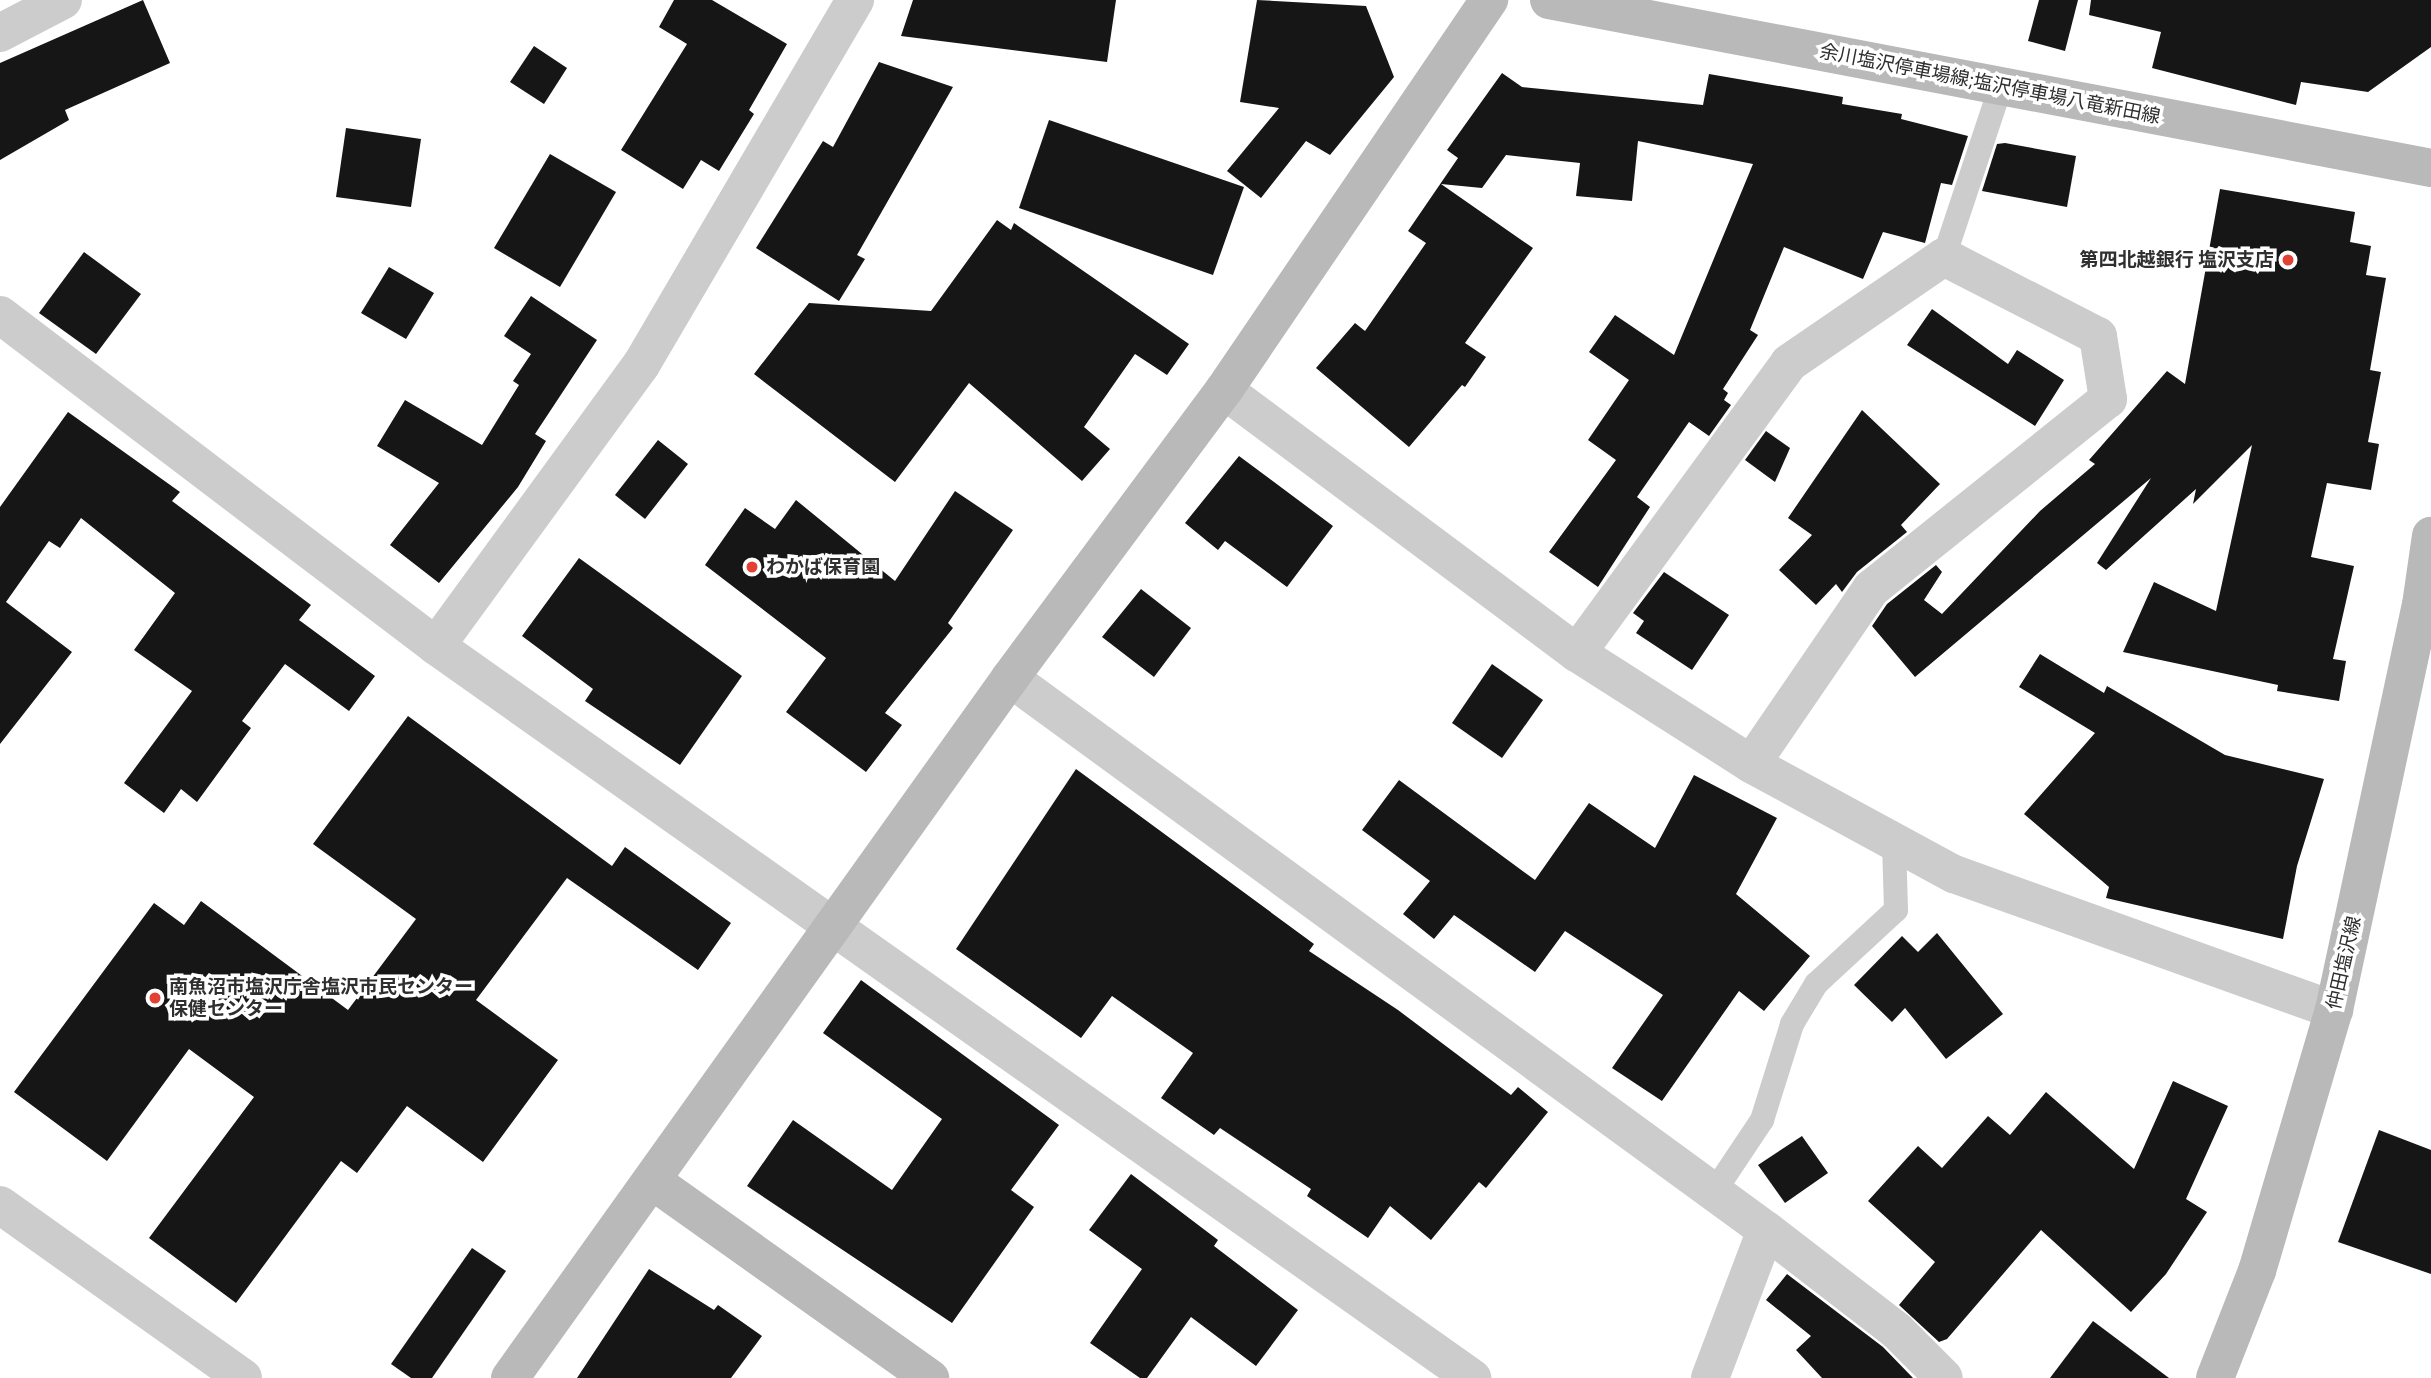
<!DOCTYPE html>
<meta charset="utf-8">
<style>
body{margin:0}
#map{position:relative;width:2431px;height:1378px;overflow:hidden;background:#fff;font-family:Ubuntu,"Noto Sans JP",sans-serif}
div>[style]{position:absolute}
.building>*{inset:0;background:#161616}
.lane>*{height:24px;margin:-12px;padding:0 12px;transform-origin:12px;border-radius:12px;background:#ccc}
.street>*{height:38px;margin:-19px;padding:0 19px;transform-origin:19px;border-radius:19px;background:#ccc}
.secondary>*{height:38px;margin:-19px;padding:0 19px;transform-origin:19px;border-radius:19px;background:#b9b9b9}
.dots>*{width:19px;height:19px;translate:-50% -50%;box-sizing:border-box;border:4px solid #fff;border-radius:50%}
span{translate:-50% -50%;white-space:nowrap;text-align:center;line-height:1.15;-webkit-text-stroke:7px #fff;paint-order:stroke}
.street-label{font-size:19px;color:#2f2f2f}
.poi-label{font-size:19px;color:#2f2f2f;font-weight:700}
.right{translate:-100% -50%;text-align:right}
.left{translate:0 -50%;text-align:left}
</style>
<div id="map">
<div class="building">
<div style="clip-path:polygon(143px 0,170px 63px,65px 110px,69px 120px,0 160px,0 63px)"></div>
<div style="clip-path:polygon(674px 0,712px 0,787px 44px,749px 110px,754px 114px,719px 171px,701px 160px,683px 189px,621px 150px,687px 44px,659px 27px)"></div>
<div style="clip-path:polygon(913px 0,1116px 0,1107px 62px,901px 36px)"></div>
<div style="clip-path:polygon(1257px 0,1366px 6px,1394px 77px,1330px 155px,1306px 141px,1261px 198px,1227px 171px,1279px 108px,1240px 102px)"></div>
<div style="clip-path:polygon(2039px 0,2078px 0,2065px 51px,2028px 41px)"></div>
<div style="clip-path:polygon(2091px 0,2431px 0,2431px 47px,2368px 92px,2301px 82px,2296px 105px,2152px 68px,2161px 32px,2089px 15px)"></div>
<div style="clip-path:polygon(534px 46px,567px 68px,544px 104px,510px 82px)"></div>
<div style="clip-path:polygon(879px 62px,953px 87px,857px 255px,865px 259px,839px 301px,756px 248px,823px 141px,833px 147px)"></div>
<div style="clip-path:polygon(1502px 73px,1522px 87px,1703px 105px,1709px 74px,1843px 97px,1842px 104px,1902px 114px,1901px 119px,1968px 136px,1952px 185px,1941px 183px,1925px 243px,1883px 232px,1863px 279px,1784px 247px,1750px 330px,1758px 335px,1723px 389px,1728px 393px,1724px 400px,1731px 405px,1709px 436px,1689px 422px,1637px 497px,1650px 507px,1598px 587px,1549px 552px,1616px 460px,1588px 440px,1629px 380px,1589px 352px,1615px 315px,1674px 355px,1753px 164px,1638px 141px,1632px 201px,1576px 196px,1580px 163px,1506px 155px,1482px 188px,1441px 184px,1533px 248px,1465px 343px,1486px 357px,1465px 387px,1462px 385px,1409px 447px,1316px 368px,1355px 323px,1365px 331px,1426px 243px,1408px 231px,1458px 158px,1447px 150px)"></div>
<div style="clip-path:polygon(1049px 120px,1244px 187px,1213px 275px,1019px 208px)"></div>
<div style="clip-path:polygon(346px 128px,421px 139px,411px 207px,336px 197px)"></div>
<div style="clip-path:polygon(2005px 143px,2076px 156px,2067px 207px,1982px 191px,1997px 144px)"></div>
<div style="clip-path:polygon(550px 154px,616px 192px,560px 287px,494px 248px)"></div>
<div style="clip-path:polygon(2220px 189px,2355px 212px,2350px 242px,2371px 246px,2366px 275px,2386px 278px,2370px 370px,2381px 372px,2368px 442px,2379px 444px,2371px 490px,2327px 483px,2311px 557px,2354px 566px,2333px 659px,2346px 661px,2339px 701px,2277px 691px,2278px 685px,2123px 652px,2154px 582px,2216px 611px,2252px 445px,2193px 504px,2196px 489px,2106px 570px,2097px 563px,2151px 478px,1915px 677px,1872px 626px,1887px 604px,1936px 565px,1942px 572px,1924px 600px,1942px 614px,2040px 511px,2095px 464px,2089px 460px,2167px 371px,2185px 384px)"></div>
<div style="clip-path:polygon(997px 220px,1011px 230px,1014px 223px,1189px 344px,1167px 375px,1135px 354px,1084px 427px,1110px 449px,1082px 481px,969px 383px,895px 482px,754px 374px,809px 303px,931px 311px)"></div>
<div style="clip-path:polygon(84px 252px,141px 294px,96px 354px,39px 313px)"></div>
<div style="clip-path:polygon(389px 267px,434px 293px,406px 339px,361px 313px)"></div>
<div style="clip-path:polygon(531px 296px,597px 340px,535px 434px,546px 441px,518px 487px,439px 583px,390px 545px,439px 483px,377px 446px,405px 400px,482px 445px,519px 385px,513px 381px,531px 354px,504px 336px)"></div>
<div style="clip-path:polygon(1932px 309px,2008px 364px,2017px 350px,2064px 380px,2035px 426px,1907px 345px)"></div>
<div style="clip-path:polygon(1862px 410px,1940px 484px,1901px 525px,1907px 532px,1857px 572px,1842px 592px,1836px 584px,1816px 605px,1779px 570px,1812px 535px,1788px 518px)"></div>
<div style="clip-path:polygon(68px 412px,180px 492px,172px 501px,311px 605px,299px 620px,375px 676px,349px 711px,285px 664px,242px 721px,251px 728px,197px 802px,181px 789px,164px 813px,124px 783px,192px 691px,134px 650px,175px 593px,81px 518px,60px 548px,49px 541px,6px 602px,72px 652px,0 744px,0 507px)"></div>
<div style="clip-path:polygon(1766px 431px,1790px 448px,1775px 482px,1745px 460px)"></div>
<div style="clip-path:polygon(658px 440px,688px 464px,645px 519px,615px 495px)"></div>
<div style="clip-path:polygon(1239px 456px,1333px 526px,1287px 587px,1225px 541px,1218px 550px,1185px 523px)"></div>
<div style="clip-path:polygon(955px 491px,1013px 530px,948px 623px,953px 628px,885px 713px,902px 725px,866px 772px,786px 712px,826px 658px,705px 565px,745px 508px,775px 529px,796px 500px,895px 581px)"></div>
<div style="clip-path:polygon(579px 558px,742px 676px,680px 765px,585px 701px,593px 689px,522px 636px)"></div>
<div style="clip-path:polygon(1664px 572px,1729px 615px,1692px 670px,1636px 633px,1644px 621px,1633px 613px)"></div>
<div style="clip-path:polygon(1141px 589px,1191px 628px,1154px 677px,1102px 637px)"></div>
<div style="clip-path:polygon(2040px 654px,2104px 693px,2107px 686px,2225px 755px,2324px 779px,2297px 866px,2283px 939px,2106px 898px,2109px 887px,2024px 814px,2095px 733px,2019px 687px)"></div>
<div style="clip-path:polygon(1492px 664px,1543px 700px,1502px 758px,1452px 723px)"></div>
<div style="clip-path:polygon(408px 716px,612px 866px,625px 847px,731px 923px,698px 970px,567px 878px,476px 1000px,558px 1060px,483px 1162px,407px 1106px,357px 1173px,341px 1161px,236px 1303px,149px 1238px,254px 1097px,189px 1049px,107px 1161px,14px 1092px,154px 903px,184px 925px,201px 901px,348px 1010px,416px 919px,313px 844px)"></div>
<div style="clip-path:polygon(1076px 769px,1314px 944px,1309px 951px,1398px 1010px,1511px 1095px,1518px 1087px,1548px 1112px,1486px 1188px,1479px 1182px,1431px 1240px,1390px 1206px,1368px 1238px,1307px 1196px,1311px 1189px,1220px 1128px,1214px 1135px,1161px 1098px,1193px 1053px,1112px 996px,1081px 1038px,956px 949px)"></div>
<div style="clip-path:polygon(1694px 775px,1777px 818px,1736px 894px,1810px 956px,1764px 1011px,1739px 991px,1662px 1101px,1612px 1068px,1663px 995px,1565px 931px,1535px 972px,1454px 915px,1434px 939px,1403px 914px,1430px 881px,1362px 830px,1399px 780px,1535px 880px,1589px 803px,1655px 848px)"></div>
<div style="clip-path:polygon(1937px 933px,2003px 1014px,1946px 1059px,1905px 1008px,1892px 1022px,1854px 985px,1902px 936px,1918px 952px)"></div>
<div style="clip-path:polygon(861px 980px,1059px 1125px,1011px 1190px,1034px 1207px,952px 1323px,747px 1186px,793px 1120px,892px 1190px,942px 1119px,823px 1033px)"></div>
<div style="clip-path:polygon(2173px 1081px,2228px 1106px,2186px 1199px,2207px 1212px,2166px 1274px,2131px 1312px,2041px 1230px,1947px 1339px,1939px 1342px,1899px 1305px,1935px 1262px,1868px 1201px,1918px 1146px,1942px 1168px,1988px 1116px,2010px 1135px,2046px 1092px,2134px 1169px)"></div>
<div style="clip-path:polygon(2379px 1130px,2431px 1150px,2431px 1274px,2338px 1242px)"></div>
<div style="clip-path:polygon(1802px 1136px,1828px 1173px,1785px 1203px,1758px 1165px)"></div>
<div style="clip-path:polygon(1131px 1174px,1218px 1240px,1214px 1246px,1298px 1310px,1256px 1366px,1191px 1317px,1147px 1378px,1140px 1378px,1090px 1343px,1142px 1269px,1089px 1230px)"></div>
<div style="clip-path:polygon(472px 1248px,506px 1271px,432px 1378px,411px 1378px,391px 1364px)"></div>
<div style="clip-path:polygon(649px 1269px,714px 1310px,718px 1305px,762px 1336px,731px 1378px,577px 1378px)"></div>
<div style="clip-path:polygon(1787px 1274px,1883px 1347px,1913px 1378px,1822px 1378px,1796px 1350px,1811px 1336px,1766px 1300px)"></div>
<div style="clip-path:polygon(2093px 1321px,2169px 1378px,2050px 1378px)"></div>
</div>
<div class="lane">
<div style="left:1944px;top:257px;width:180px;rotate:-71.6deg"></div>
<div style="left:1714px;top:1192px;width:87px;rotate:-56.3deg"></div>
<div style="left:1762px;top:1120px;width:101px;rotate:-72.6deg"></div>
<div style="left:1792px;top:1024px;width:47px;rotate:-59deg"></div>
<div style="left:1816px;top:984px;width:109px;rotate:-42.8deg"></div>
<div style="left:1896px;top:910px;width:68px;rotate:-91.7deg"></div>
</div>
<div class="street">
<div style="left:0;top:33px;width:71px;rotate:-27.6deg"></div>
<div style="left:0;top:315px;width:547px;rotate:37.2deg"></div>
<div style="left:436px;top:646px;width:1269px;rotate:35.24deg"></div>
<div style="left:1224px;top:390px;width:440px;rotate:36.7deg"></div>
<div style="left:1577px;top:653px;width:206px;rotate:32.5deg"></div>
<div style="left:1751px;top:764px;width:231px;rotate:28.5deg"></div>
<div style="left:1954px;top:874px;width:404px;rotate:19.7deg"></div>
<div style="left:436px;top:646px;width:348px;rotate:-53.9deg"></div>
<div style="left:641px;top:365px;width:423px;rotate:-59.6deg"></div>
<div style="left:1577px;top:653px;width:359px;rotate:-53.8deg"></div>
<div style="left:1789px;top:363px;width:188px;rotate:-34.4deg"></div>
<div style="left:1944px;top:257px;width:173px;rotate:27.2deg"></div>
<div style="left:2098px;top:336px;width:64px;rotate:81deg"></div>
<div style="left:2108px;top:399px;width:304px;rotate:141.3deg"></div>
<div style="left:1871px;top:589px;width:212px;rotate:124.4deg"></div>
<div style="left:1010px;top:678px;width:936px;rotate:36.14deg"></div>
<div style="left:1766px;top:1230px;width:165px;rotate:37.6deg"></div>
<div style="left:1897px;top:1331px;width:66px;rotate:45deg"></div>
<div style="left:0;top:1205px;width:298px;rotate:35.4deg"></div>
<div style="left:1710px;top:1378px;width:158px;rotate:-69.3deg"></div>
</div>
<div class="secondary">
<div style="left:1549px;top:0;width:898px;rotate:10.78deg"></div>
<div style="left:654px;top:1182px;width:339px;rotate:35.4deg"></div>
<div style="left:510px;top:1378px;width:860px;rotate:-54.46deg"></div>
<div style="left:1010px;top:678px;width:359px;rotate:-53.4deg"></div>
<div style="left:1224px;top:390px;width:472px;rotate:-55.8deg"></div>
<div style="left:2215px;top:1378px;width:115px;rotate:-68.6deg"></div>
<div style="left:2257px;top:1271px;width:272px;rotate:-73.6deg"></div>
<div style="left:2334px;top:1010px;width:414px;rotate:-77.9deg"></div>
<div style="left:2421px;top:605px;width:70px;rotate:-81.8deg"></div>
</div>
<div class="dots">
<div style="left:2288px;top:260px;background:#e24234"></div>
<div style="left:752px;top:567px;background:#e24234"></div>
<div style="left:155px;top:998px;background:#e24234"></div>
</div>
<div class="street-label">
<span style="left:1990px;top:84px;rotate:11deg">余川塩沢停車場線;塩沢停車場八竜新田線</span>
<span style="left:2344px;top:963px;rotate:-77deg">仲田塩沢線</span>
</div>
<div class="poi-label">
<span class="right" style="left:2274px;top:260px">第四北越銀行 塩沢支店</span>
<span class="left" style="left:766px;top:567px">わかば保育園</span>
<span class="left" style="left:169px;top:998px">南魚沼市塩沢庁舎塩沢市民センター<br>保健センター</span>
</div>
</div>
